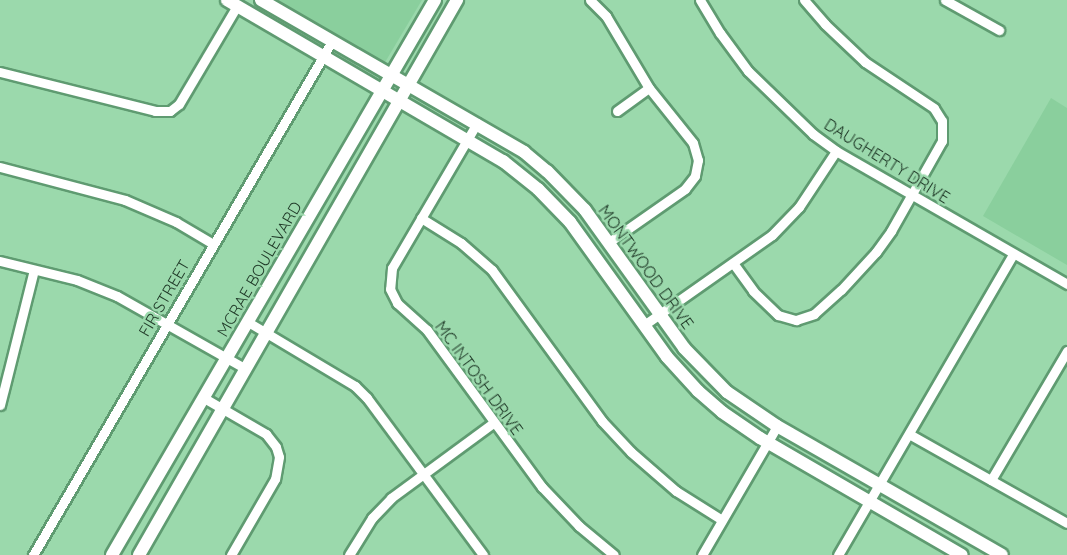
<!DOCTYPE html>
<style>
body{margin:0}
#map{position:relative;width:1067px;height:555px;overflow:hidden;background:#9bd9ac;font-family:Quicksand,sans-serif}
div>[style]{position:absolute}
.built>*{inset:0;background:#8acf9d}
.roads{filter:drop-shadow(2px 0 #5f9b71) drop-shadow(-2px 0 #5f9b71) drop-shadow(0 2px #5f9b71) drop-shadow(0 -2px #5f9b71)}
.minor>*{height:9px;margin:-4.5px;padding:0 4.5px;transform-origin:4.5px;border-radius:4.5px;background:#fff}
.secondary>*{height:12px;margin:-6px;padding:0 6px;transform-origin:6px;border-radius:6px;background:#fff}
span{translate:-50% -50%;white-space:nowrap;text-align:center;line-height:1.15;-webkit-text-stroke:5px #9bd9ac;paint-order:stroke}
.street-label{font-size:16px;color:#203a28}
</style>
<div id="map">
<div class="built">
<div style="clip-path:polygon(270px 0,422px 0,381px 69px)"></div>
<div style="clip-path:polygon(1051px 98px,1067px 108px,1067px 265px,983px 216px)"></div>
</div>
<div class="roads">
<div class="minor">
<div style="left:590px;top:0;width:23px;rotate:45deg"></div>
<div style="left:606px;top:16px;width:84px;rotate:59.2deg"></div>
<div style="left:649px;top:88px;width:70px;rotate:51.3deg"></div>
<div style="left:693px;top:143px;width:18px;rotate:74deg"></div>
<div style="left:698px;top:160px;width:16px;rotate:101deg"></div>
<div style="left:695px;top:176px;width:16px;rotate:128deg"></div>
<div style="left:685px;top:189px;width:93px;rotate:145.1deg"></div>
<div style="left:700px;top:0;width:39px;rotate:59deg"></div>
<div style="left:720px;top:33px;width:47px;rotate:53.6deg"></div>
<div style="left:748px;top:71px;width:91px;rotate:44.1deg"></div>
<div style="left:813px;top:134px;width:29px;rotate:36deg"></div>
<div style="left:836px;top:151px;width:267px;rotate:29.9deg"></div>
<div style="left:945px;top:0;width:62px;rotate:29.1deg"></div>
<div style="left:0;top:72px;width:160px;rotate:14.1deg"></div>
<div style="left:155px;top:111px;width:15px"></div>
<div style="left:170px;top:111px;width:11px;rotate:-38deg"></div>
<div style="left:179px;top:104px;width:114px;rotate:-59.4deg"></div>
<div style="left:617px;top:111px;width:39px;rotate:-36deg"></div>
<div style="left:477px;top:123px;width:168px;rotate:120.4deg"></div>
<div style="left:392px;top:268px;width:21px;rotate:95deg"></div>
<div style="left:390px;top:289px;width:16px;rotate:63deg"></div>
<div style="left:397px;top:303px;width:40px;rotate:42deg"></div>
<div style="left:427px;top:330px;width:195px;rotate:53.8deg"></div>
<div style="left:542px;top:487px;width:54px;rotate:46.5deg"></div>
<div style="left:579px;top:526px;width:45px;rotate:39.6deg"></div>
<div style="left:0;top:167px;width:129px;rotate:14.8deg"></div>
<div style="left:125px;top:200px;width:56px;rotate:23.3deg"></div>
<div style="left:176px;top:222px;width:43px;rotate:30.7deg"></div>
<div style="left:421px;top:218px;width:47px;rotate:32deg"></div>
<div style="left:461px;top:243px;width:41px;rotate:41.1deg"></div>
<div style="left:492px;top:270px;width:187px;rotate:53.9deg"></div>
<div style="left:602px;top:421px;width:42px;rotate:46.9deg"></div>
<div style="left:631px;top:452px;width:60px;rotate:40.9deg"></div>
<div style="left:676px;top:491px;width:54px;rotate:32.2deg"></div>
<div style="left:0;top:261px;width:79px;rotate:13.9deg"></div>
<div style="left:77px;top:280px;width:43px;rotate:21.8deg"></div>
<div style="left:117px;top:296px;width:148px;rotate:29.5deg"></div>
<div style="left:733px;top:263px;width:34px;rotate:54deg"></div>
<div style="left:753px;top:291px;width:35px;rotate:44deg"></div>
<div style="left:778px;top:315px;width:19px;rotate:16deg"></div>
<div style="left:796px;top:320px;width:19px;rotate:-18deg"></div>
<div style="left:814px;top:314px;width:36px;rotate:-42deg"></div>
<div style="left:841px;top:290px;width:52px;rotate:-47.4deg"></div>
<div style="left:876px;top:252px;width:26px;rotate:-54deg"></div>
<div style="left:891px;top:231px;width:103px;rotate:-60.5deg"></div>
<div style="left:942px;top:141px;width:20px;rotate:-90deg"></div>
<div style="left:942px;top:121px;width:15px;rotate:-122deg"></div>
<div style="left:934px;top:108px;width:83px;rotate:-146.3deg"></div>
<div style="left:865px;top:62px;width:55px;rotate:-136.5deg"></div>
<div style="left:825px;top:24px;width:32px;rotate:-131deg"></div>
<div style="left:248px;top:322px;width:125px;rotate:30.9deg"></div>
<div style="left:355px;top:386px;width:17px;rotate:45deg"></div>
<div style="left:367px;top:398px;width:195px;rotate:53.5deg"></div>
<div style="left:644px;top:325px;width:156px;rotate:-35.1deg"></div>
<div style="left:772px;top:235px;width:39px;rotate:-46deg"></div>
<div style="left:799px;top:207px;width:67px;rotate:-56.5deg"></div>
<div style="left:204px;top:398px;width:72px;rotate:30.1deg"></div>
<div style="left:266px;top:434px;width:16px;rotate:52deg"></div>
<div style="left:276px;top:447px;width:10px;rotate:73deg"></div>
<div style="left:279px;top:457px;width:22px;rotate:100deg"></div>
<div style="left:275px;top:479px;width:88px;rotate:120.1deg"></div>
<div style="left:0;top:405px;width:139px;rotate:-75.9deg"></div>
<div style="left:909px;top:434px;width:181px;rotate:29.4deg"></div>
<div style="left:991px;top:480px;width:150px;rotate:-59.5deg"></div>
<div style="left:33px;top:555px;width:595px;rotate:-59.81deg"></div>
<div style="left:349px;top:555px;width:44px;rotate:-58.1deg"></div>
<div style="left:372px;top:518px;width:28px;rotate:-46deg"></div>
<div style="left:391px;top:498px;width:127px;rotate:-36.3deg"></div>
<div style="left:702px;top:555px;width:149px;rotate:-59.8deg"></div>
<div style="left:838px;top:555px;width:348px;rotate:-59.8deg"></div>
</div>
<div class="secondary">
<div style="left:227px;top:0;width:320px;rotate:30.3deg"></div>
<div style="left:503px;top:161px;width:45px;rotate:38.7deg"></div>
<div style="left:538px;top:189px;width:46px;rotate:45.9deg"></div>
<div style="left:570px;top:222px;width:166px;rotate:54.3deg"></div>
<div style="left:667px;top:357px;width:46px;rotate:47.6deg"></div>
<div style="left:698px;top:391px;width:32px;rotate:41deg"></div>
<div style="left:722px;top:412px;width:46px;rotate:34.4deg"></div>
<div style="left:760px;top:438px;width:233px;rotate:30.1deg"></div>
<div style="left:261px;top:0;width:304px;rotate:30deg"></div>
<div style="left:524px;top:152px;width:30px;rotate:40deg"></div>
<div style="left:547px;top:171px;width:54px;rotate:45.7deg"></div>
<div style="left:585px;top:210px;width:170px;rotate:54.3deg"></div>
<div style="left:684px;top:348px;width:62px;rotate:45.7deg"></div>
<div style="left:727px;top:392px;width:60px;rotate:34.2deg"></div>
<div style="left:777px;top:426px;width:259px;rotate:29.8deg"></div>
<div style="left:112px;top:555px;width:642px;rotate:-59.8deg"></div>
<div style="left:139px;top:555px;width:640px;rotate:-60.19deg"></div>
</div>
</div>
<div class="street-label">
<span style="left:887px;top:161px;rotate:32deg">DAUGHERTY DRIVE</span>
<span style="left:646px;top:267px;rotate:54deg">MONTWOOD DRIVE</span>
<span style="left:259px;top:269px;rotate:-60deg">MCRAE BOULEVARD</span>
<span style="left:164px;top:298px;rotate:-60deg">FIR STREET</span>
<span style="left:479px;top:378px;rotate:54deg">MC INTOSH DRIVE</span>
</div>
</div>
